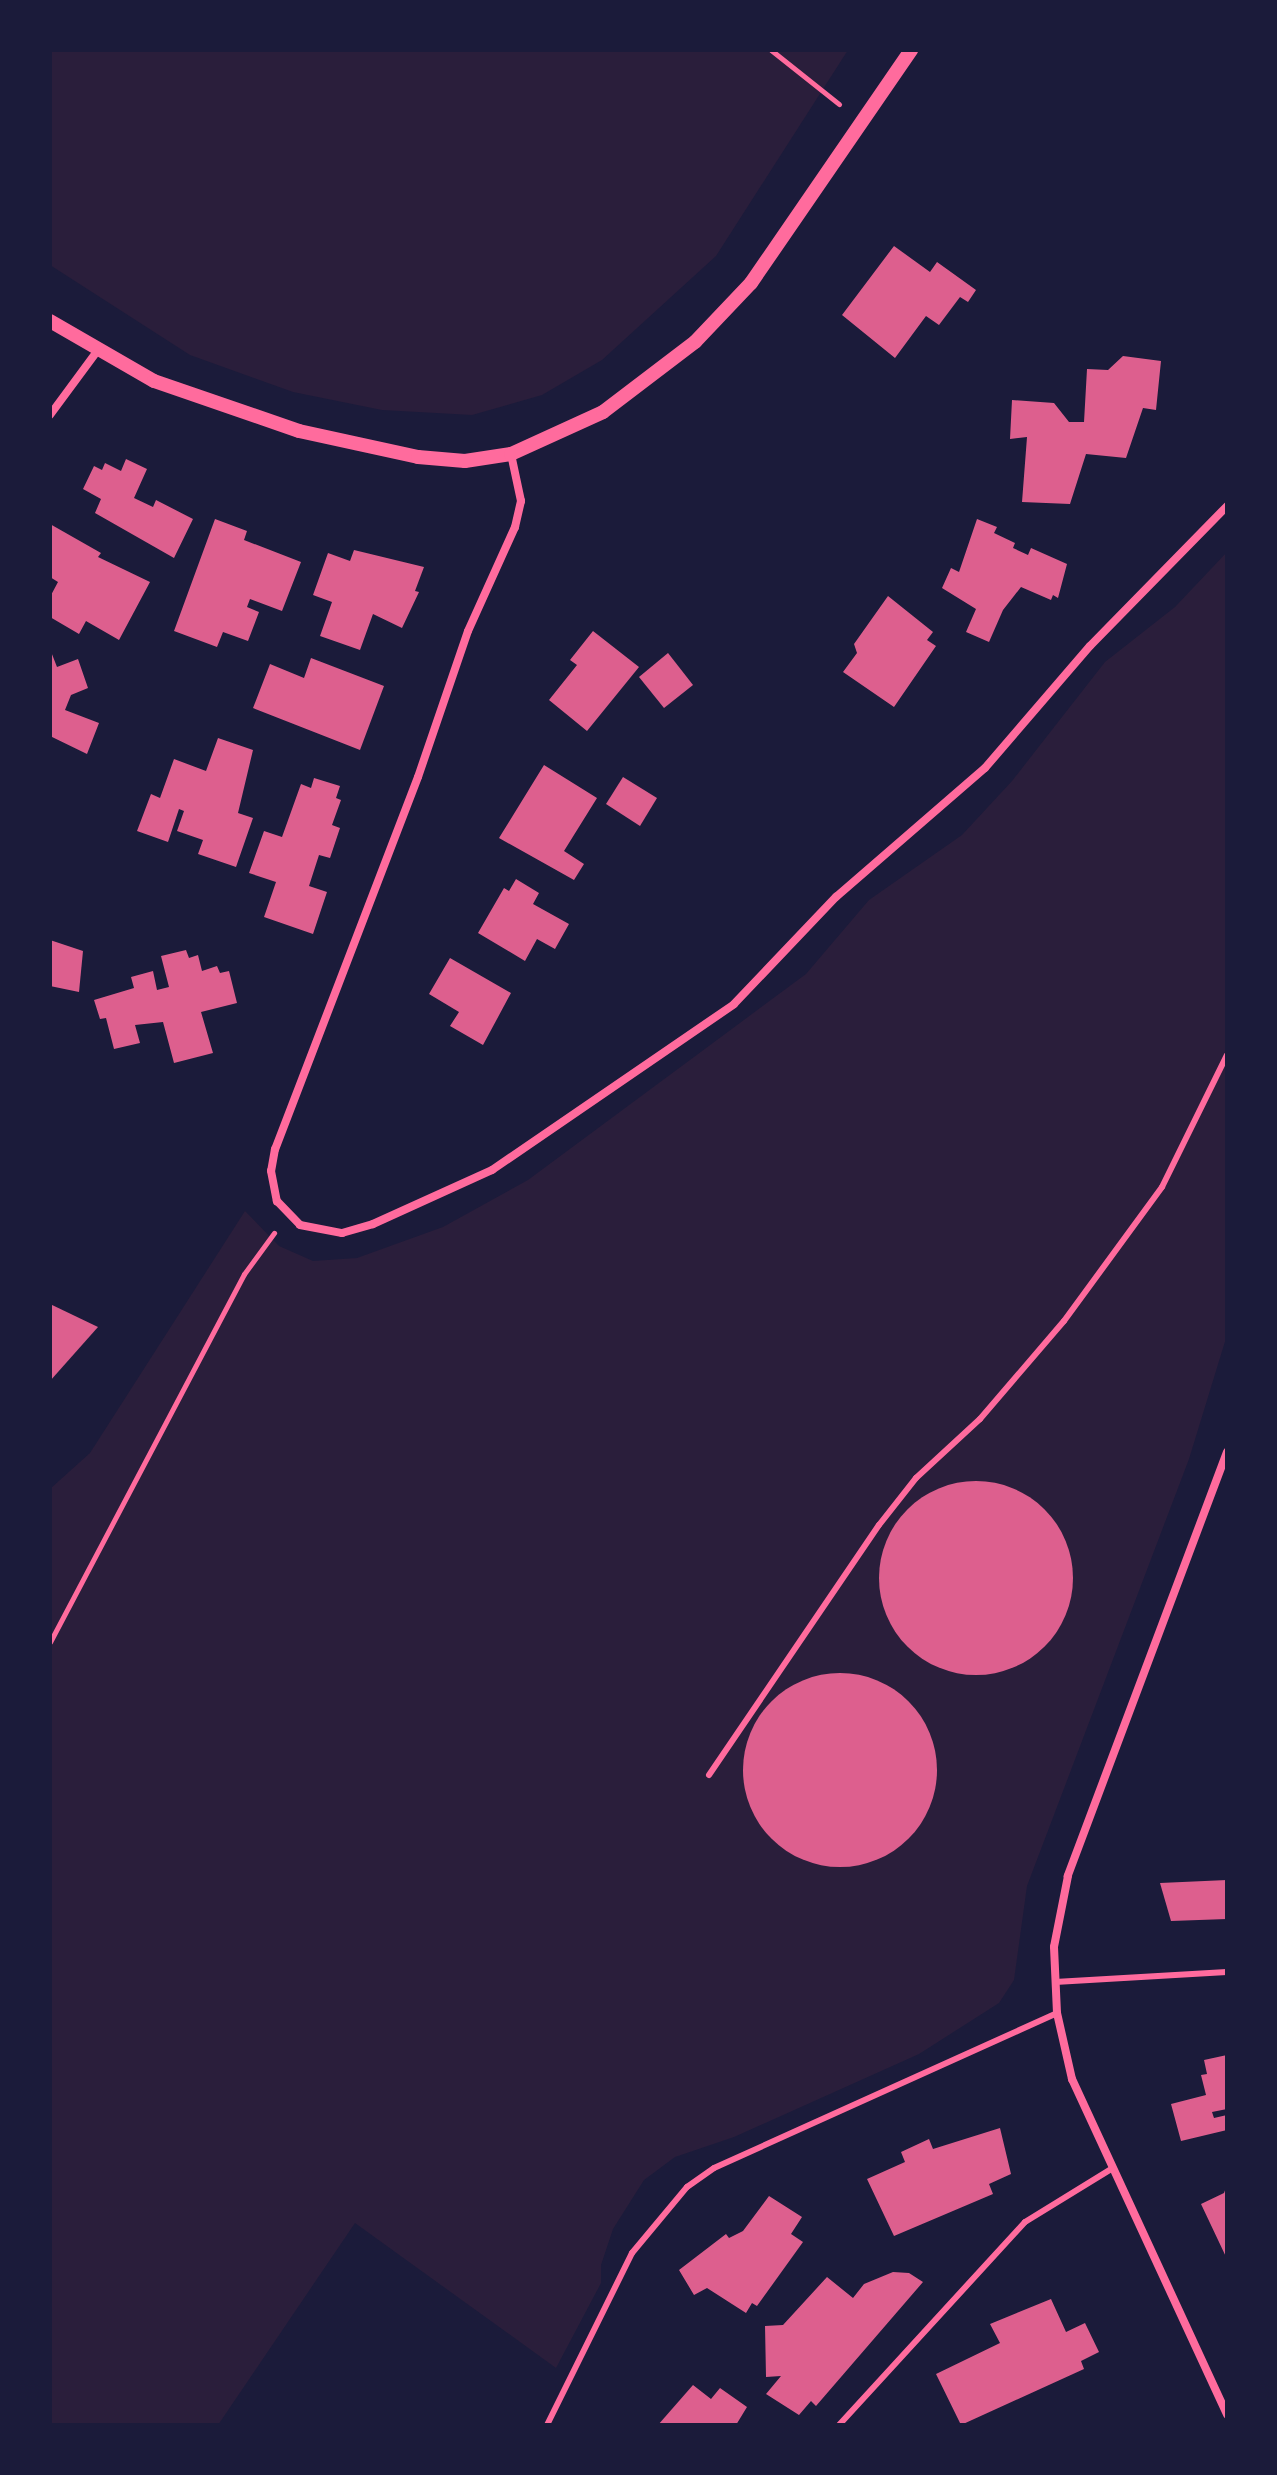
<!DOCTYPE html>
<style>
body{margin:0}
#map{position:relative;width:1277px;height:2475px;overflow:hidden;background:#1b1b3a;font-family:Quicksand,sans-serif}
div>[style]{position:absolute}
.green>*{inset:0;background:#2a1e3b}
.building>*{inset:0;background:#dd5f8e}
.round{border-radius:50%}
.path>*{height:5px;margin:-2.5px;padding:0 2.5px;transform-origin:2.5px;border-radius:2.5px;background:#ff6b9d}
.service>*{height:6px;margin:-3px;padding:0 3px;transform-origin:3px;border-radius:3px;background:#ff6b9d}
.minor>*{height:8px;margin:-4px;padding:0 4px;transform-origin:4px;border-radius:4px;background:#ff6b9d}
.tertiary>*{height:14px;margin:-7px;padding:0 7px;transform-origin:7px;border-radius:7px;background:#ff6b9d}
span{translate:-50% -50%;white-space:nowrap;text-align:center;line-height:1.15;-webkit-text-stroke:6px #1b1b3a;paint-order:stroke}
.frame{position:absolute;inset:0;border:52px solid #1b1b3a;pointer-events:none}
</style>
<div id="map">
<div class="green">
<div style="clip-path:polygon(50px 50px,848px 50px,716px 256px,602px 360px,542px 395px,472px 415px,382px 410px,293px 392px,190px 355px,50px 265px)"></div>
<div style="clip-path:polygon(1227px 552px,1227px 1335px,1189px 1459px,1027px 1886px,1014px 1980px,999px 2003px,919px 2054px,734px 2137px,675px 2157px,644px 2180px,613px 2229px,601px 2265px,601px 2283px,556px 2368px,355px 2223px,218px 2425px,50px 2425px,50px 1489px,90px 1453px,245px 1211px,279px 1246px,313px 1261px,357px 1258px,443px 1227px,528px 1180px,806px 974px,869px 900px,962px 835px,1012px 781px,1105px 662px,1175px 607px)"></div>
</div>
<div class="building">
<div style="clip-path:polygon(894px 246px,930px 272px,937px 262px,976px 290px,968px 302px,960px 297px,939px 325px,926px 316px,895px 358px,842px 315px)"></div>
<div style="clip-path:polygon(1123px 356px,1161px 361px,1156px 410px,1143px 408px,1126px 458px,1086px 454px,1070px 504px,1022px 502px,1027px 437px,1010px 439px,1012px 400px,1054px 403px,1069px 422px,1084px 422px,1087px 369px,1108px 370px)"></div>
<div style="clip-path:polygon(126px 459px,147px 469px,134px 498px,153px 507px,156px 500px,193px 519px,174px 558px,95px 513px,101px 499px,83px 489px,94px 466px,102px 470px,105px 463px,121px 471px)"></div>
<div style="clip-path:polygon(215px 519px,247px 531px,244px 540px,301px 562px,282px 611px,250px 599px,247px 607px,259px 612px,248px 641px,223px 632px,217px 647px,174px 631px)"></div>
<div style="clip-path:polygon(977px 519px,997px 527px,994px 533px,1015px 543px,1013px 548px,1028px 555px,1031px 548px,1067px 564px,1058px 598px,1053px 595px,1051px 600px,1021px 587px,1003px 610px,989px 642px,966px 632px,976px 609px,942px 588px,951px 568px,959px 572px)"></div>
<div style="clip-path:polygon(50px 524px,101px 553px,98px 557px,150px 582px,119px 640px,86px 621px,79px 634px,50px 617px,50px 597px,58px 582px,50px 577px)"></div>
<div style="clip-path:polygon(354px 550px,424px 567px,415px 591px,419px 592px,402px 628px,373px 614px,360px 650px,320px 636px,332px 602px,313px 595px,328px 553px,350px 561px)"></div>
<div style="clip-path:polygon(888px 596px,933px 632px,927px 640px,936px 646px,894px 707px,843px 672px,857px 653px,854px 644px)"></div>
<div style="clip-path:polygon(593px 631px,639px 667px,587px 731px,549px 700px,577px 665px,570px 660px)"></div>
<div style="clip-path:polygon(50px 649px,57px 667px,78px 659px,88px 688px,71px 695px,65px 710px,99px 723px,87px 754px,50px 736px)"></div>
<div style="clip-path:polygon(668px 653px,693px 685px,664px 708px,639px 677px)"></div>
<div style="clip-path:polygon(311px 658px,384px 686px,360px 750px,253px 708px,270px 664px,304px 678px)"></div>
<div style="clip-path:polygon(218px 738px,253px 750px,238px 813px,253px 818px,236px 867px,198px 854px,203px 840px,177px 831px,184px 811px,179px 809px,168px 842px,137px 831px,151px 794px,160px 798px,174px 759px,206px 771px)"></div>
<div style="clip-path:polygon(544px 765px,597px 798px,564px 851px,584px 864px,574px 880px,499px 838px)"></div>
<div style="clip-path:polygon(623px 777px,657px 798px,640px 826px,606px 804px)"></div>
<div style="clip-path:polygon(314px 778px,340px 786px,336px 798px,341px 800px,332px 825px,340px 828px,330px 858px,319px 855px,309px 886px,327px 892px,313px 934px,264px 917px,276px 882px,249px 873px,264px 831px,282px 837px,301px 784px,311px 788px)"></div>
<div style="clip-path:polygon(516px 879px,539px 893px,533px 904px,569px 924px,555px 949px,537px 939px,525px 961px,478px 933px,504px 888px,509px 891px)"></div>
<div style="clip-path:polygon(50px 940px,83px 951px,79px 992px,50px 986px)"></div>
<div style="clip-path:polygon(186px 950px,189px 958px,198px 955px,202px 971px,217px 966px,220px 973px,229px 971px,237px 1003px,201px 1012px,213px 1053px,174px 1063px,163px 1022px,135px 1025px,140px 1043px,114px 1049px,106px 1018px,100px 1019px,94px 1000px,134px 988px,131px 977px,153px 971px,157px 990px,169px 987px,161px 956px)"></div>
<div style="clip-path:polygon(450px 958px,511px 993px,483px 1045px,450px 1026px,459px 1012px,429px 994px)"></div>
<div style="clip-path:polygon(50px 1304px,98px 1327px,50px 1381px)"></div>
<div class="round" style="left:879px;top:1481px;width:194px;height:194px"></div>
<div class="round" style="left:743px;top:1673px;width:194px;height:194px"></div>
<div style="clip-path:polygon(1227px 1880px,1227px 1919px,1171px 1921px,1160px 1883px)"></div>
<div style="clip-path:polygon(1227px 2055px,1227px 2109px,1212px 2112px,1214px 2118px,1227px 2115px,1227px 2130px,1181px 2141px,1171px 2104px,1206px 2095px,1201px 2075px,1207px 2074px,1204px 2060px)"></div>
<div style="clip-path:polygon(1000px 2128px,1011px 2174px,989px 2184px,993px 2194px,894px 2236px,867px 2179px,905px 2162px,901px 2152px,929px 2139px,933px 2149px)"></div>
<div style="clip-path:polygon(1227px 2185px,1227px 2259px,1201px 2204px,1224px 2193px)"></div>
<div style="clip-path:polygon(769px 2196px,802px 2217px,791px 2234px,803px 2242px,757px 2306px,752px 2303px,746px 2313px,707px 2288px,694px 2295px,679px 2270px,726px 2234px,729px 2238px,743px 2231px)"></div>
<div style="clip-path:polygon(893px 2272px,909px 2273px,923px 2282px,816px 2406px,811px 2401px,799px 2415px,766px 2394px,781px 2376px,766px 2377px,765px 2326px,783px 2325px,827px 2277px,853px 2298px,864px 2284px)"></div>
<div style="clip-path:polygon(1051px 2299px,1066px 2332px,1085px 2323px,1099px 2352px,1081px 2361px,1084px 2369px,961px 2425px,936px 2374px,1000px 2343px,990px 2324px)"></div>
<div style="clip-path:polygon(693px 2385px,711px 2399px,720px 2388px,747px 2407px,736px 2425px,658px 2425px)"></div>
</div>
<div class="path">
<div style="left:771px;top:50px;width:87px;rotate:38.5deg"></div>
<div style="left:50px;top:1642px;width:416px;rotate:-62.2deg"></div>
<div style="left:244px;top:1274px;width:51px;rotate:-53.8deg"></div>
</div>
<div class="service">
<div style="left:709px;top:1775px;width:302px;rotate:-55.8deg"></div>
<div style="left:879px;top:1525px;width:60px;rotate:-51.8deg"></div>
<div style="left:916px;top:1478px;width:87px;rotate:-42.7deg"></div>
<div style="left:980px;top:1419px;width:129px;rotate:-49.4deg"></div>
<div style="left:1064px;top:1321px;width:166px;rotate:-53.8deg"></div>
<div style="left:1162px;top:1187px;width:147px;rotate:-63.8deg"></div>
<div style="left:1055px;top:1982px;width:172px;rotate:-3.3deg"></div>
<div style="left:547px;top:2425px;width:192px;rotate:-63.7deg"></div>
<div style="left:632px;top:2253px;width:86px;rotate:-50.2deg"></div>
<div style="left:687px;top:2187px;width:33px;rotate:-35deg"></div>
<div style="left:714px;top:2168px;width:376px;rotate:-24.3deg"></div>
<div style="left:839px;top:2425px;width:275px;rotate:-47.5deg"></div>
<div style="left:1025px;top:2222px;width:101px;rotate:-31.6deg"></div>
</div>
<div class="minor">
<div style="left:50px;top:415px;width:81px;rotate:-53.6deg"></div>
<div style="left:511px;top:454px;width:48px;rotate:78deg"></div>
<div style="left:521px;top:501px;width:27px;rotate:103deg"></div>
<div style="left:515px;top:527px;width:114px;rotate:114.3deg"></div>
<div style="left:468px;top:631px;width:154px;rotate:108.9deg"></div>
<div style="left:418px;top:777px;width:399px;rotate:111deg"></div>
<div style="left:275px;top:1149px;width:22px;rotate:100deg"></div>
<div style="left:271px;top:1171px;width:31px;rotate:79deg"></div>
<div style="left:277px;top:1201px;width:33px;rotate:46deg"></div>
<div style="left:300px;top:1225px;width:43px;rotate:10.8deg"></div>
<div style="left:342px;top:1233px;width:32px;rotate:-16deg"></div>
<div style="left:373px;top:1224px;width:131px;rotate:-24.4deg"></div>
<div style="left:492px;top:1170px;width:293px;rotate:-34.4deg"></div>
<div style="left:734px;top:1004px;width:148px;rotate:-46.4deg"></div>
<div style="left:836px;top:897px;width:197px;rotate:-40.9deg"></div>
<div style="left:985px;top:768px;width:161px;rotate:-49.3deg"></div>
<div style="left:1090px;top:646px;width:196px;rotate:-45.6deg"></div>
<div style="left:1227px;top:1452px;width:453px;rotate:110.6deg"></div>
<div style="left:1068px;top:1876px;width:72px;rotate:101.2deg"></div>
<div style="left:1054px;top:1947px;width:66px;rotate:87.4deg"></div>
<div style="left:1057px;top:2013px;width:68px;rotate:77.2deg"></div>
<div style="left:1072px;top:2079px;width:370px;rotate:65.2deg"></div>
</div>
<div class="tertiary">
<div style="left:50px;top:321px;width:120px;rotate:30deg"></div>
<div style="left:154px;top:381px;width:153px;rotate:19deg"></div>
<div style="left:299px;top:431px;width:122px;rotate:12.3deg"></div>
<div style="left:418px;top:457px;width:47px;rotate:4.9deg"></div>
<div style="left:465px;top:461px;width:47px;rotate:-8.7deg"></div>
<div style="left:511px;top:454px;width:101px;rotate:-24.5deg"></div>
<div style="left:603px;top:412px;width:116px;rotate:-37.3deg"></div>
<div style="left:695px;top:342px;width:81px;rotate:-46.5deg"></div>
<div style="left:751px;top:283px;width:283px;rotate:-55.5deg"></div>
</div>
<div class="frame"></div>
</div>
